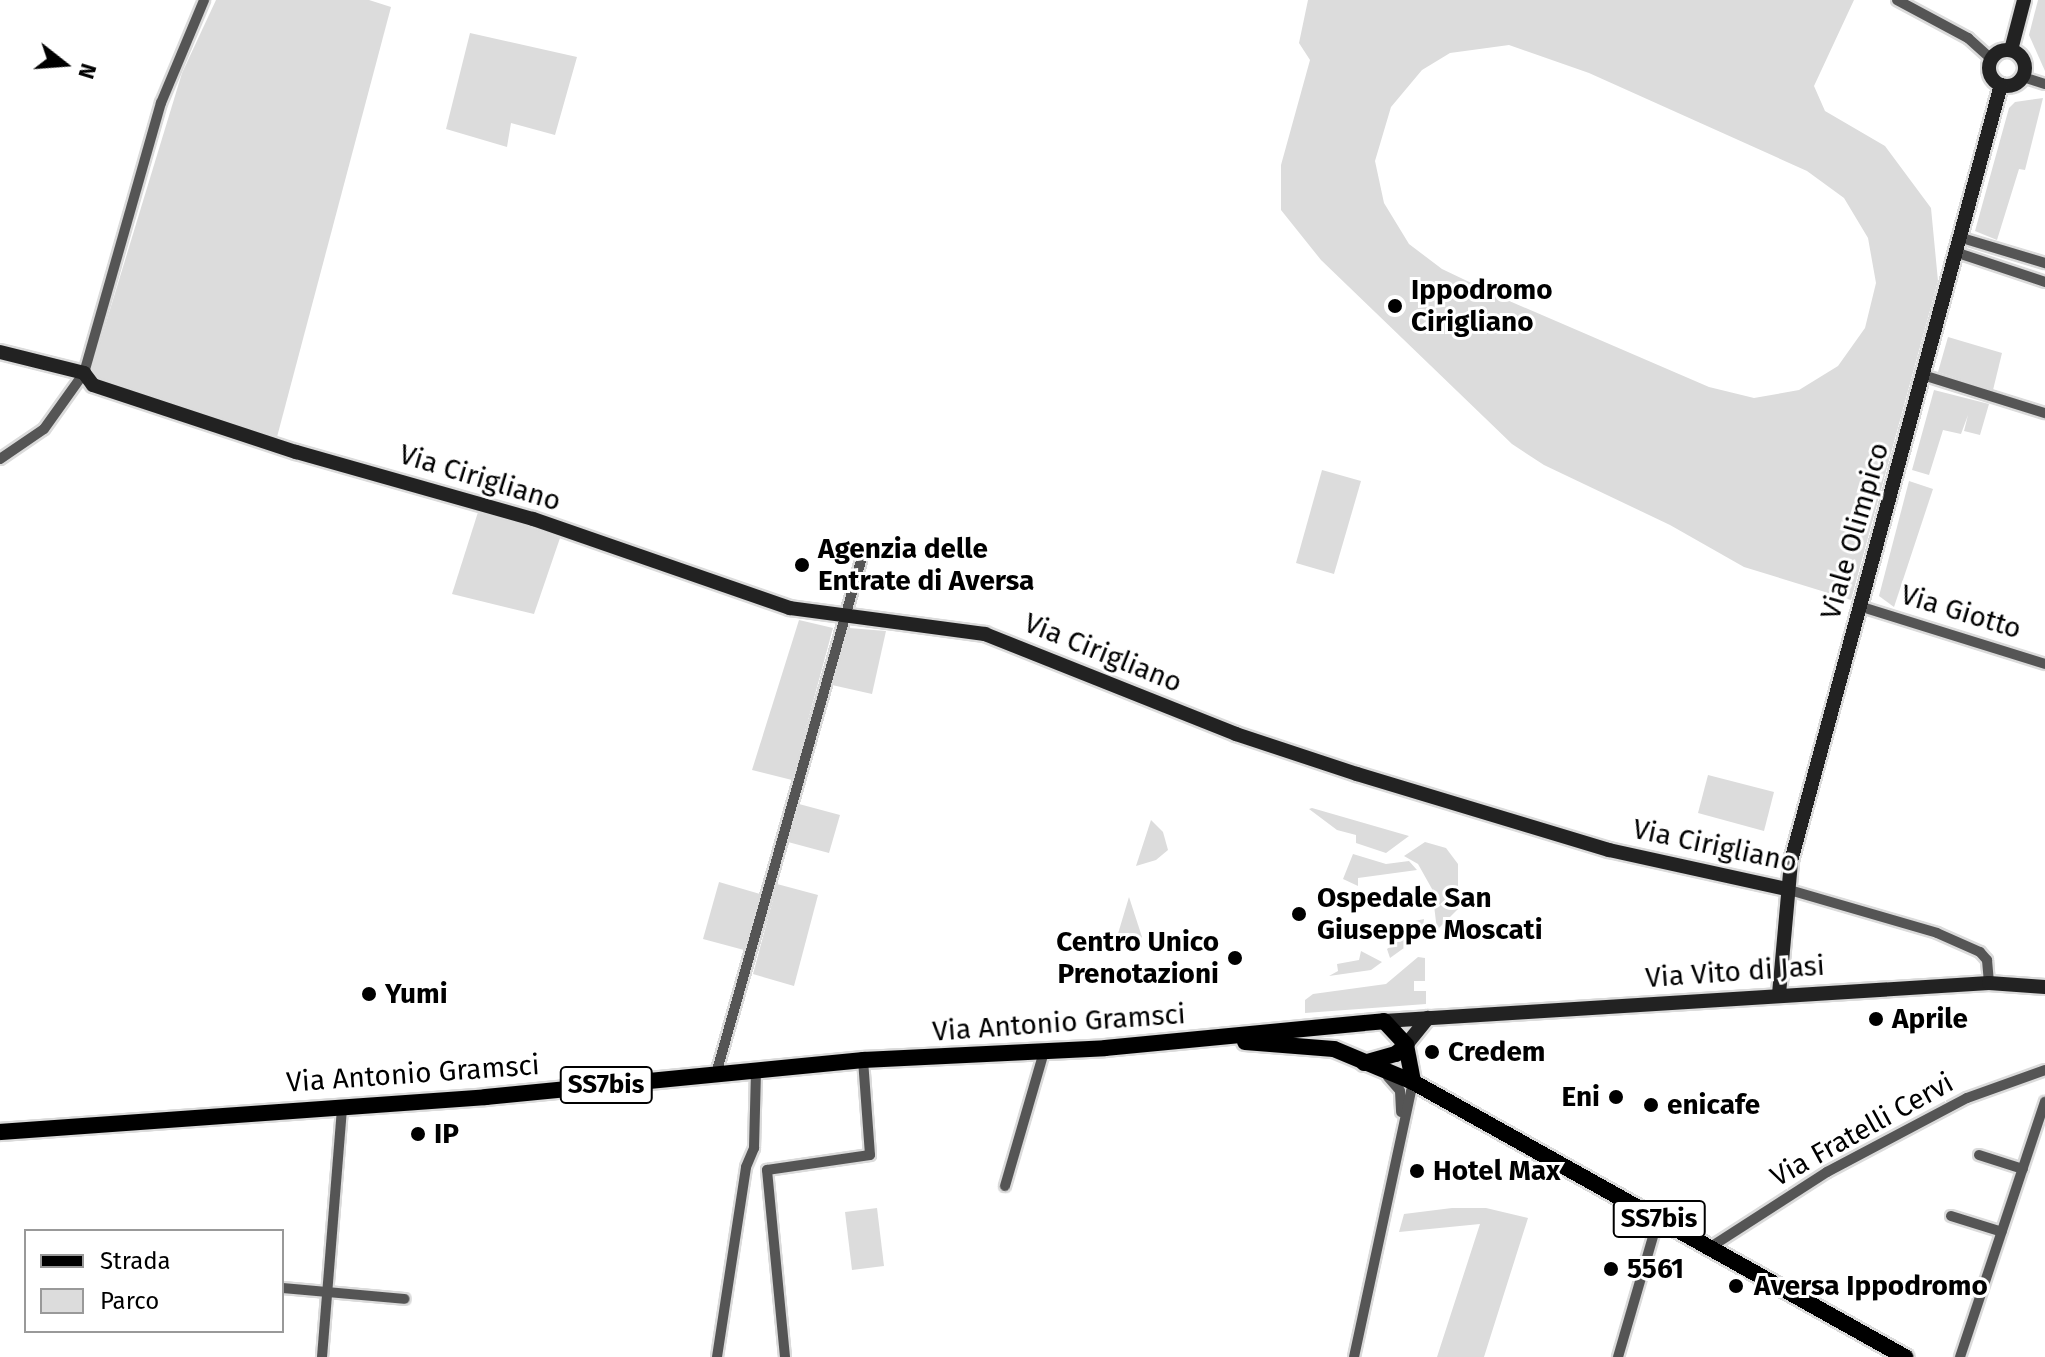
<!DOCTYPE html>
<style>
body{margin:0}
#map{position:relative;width:2045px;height:1357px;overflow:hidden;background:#fff;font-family:"Fira Sans",sans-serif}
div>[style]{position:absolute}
.green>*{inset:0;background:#dcdcdc}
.roads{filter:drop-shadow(2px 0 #dbdbdb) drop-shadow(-2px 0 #dbdbdb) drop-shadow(0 2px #dbdbdb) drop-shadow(0 -2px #dbdbdb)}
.street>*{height:10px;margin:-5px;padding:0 5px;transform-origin:5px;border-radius:5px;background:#555}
.secondary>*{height:14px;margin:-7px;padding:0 7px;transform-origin:7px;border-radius:7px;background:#222}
.secondary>.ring{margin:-7px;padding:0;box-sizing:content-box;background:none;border:14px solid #222;border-radius:50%}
.primary>*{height:16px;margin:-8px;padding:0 8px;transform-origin:8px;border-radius:8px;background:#000}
.dots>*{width:22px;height:22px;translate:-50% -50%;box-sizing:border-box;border:4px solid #fff;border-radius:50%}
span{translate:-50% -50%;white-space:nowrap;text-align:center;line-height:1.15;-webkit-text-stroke:6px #fff;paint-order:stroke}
.shield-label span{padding:2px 6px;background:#fff;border:2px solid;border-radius:6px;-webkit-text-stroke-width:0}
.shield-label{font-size:26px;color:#000;font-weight:700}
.poi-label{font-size:28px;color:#000;font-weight:700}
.left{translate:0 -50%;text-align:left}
.right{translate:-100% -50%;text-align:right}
.street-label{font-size:28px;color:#000}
.legend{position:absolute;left:24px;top:1229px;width:260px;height:104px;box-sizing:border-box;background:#fff;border:2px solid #999;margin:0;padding:10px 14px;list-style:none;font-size:24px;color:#000}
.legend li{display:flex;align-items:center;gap:16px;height:40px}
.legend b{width:40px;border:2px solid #999}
.north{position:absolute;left:24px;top:24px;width:80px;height:80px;-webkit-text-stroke:6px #fff;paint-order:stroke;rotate:107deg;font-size:22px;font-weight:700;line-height:32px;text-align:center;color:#000}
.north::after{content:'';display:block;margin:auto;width:28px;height:36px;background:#000;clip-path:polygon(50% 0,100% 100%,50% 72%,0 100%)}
</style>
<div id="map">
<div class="green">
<div style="clip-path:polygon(216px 0,369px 0,391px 7px,277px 437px,99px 382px,91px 372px,182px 73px)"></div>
<div style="clip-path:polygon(evenodd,1308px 0,1854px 0,1814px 86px,1825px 111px,1885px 146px,1931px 208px,1938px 281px,1851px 600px,1744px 567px,1670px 525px,1544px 465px,1512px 444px,1321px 260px,1281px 210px,1281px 165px,1310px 60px,1299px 43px,1308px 0,1509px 45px,1589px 73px,1807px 171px,1844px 198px,1868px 238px,1876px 283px,1865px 328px,1838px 366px,1799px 390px,1754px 398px,1709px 387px,1507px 300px,1442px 269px,1409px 244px,1384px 203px,1375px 161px,1391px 107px,1422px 70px,1450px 53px,1509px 45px)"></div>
<div style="clip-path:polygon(2038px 0,2045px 0,2045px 71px,2029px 35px)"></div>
<div style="clip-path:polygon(470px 33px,577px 57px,555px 135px,511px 123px,507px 147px,446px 129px)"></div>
<div style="clip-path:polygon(2043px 98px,2025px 170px,2019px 169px,1997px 240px,1975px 231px,2009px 108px,2015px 102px)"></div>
<div style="clip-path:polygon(1948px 337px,2002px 353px,1993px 390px,1938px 372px)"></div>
<div style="clip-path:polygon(1934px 390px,1989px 404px,1980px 435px,1964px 431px,1968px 415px,1961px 434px,1943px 430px,1929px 475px,1912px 470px)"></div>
<div style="clip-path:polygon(1322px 470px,1361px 481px,1334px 574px,1296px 563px)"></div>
<div style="clip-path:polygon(1909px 481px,1933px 489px,1894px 607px,1879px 596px)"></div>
<div style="clip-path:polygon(479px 509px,560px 538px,534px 614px,452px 594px)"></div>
<div style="clip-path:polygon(799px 620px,833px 628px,792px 780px,752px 770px)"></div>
<div style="clip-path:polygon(849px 628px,886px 631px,872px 694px,832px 685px)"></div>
<div style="clip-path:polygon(1708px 775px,1774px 792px,1764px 831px,1698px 813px)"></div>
<div style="clip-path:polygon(799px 804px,840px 815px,829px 853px,788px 842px)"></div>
<div style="clip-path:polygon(1309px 809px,1312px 808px,1409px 836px,1386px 853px,1356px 843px,1356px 835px,1337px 830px)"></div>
<div style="clip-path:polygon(1151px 820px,1163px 832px,1168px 850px,1156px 860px,1136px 866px)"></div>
<div style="clip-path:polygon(1425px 842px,1446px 848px,1458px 864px,1458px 909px,1437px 930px,1432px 889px,1418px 864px,1404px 856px)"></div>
<div style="clip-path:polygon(1353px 854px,1386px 864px,1409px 861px,1417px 870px,1358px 878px,1358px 886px,1343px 879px)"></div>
<div style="clip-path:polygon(719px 882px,760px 894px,744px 950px,703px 939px)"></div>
<div style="clip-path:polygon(777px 884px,818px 895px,794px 986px,753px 974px)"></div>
<div style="clip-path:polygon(1129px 897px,1142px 937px,1135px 945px,1118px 949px,1114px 947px)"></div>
<div style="clip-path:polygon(1424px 919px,1422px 935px,1390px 958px,1387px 949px,1405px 935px,1406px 923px)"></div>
<div style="clip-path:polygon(1361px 951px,1382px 962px,1371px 970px,1329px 976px,1338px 971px,1337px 964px,1359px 960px)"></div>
<div style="clip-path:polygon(1418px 957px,1425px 958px,1425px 981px,1414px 981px,1414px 991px,1426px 991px,1426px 1004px,1305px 1013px,1305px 1000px,1313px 994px,1386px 984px)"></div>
<div style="clip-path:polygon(877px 1208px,884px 1266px,852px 1270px,845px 1212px)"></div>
<div style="clip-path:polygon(1452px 1208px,1486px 1208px,1528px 1218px,1484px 1357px,1437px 1357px,1480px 1224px,1399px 1232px,1404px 1214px)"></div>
</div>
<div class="roads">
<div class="street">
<div style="left:1897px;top:0;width:81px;rotate:28.2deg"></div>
<div style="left:1968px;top:38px;width:31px;rotate:42deg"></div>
<div style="left:2023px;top:77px;width:23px;rotate:18deg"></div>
<div style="left:1962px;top:238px;width:87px;rotate:16.8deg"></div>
<div style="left:1958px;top:253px;width:92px;rotate:18.4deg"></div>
<div style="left:1926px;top:376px;width:125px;rotate:17.3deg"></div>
<div style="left:0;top:459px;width:53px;rotate:-34.3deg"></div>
<div style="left:44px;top:429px;width:69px;rotate:-54.5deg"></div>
<div style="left:84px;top:373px;width:281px;rotate:-74.1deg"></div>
<div style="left:161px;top:103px;width:112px;rotate:-67.3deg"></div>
<div style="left:1862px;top:607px;width:192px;rotate:17.3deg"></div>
<div style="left:1786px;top:889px;width:157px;rotate:16.2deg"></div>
<div style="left:1937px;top:933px;width:47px;rotate:23.8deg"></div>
<div style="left:1980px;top:952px;width:11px;rotate:49deg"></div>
<div style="left:1987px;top:960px;width:23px;rotate:85deg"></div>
<div style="left:716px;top:1074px;width:537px;rotate:-74.23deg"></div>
<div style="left:1388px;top:1077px;width:18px;rotate:49deg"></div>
<div style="left:1400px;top:1091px;width:21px;rotate:87deg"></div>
<div style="left:1979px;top:1155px;width:46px;rotate:17.7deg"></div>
<div style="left:1005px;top:1186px;width:140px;rotate:-73.8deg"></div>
<div style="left:1951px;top:1216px;width:53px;rotate:17.4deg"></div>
<div style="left:1709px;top:1248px;width:140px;rotate:-32.8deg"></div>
<div style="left:1827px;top:1172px;width:158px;rotate:-27.9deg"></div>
<div style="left:1967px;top:1098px;width:83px;rotate:-19.7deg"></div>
<div style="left:282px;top:1288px;width:123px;rotate:5.1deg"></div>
<div style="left:322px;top:1357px;width:252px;rotate:-85.4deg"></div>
<div style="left:717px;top:1357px;width:192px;rotate:-81.3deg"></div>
<div style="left:746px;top:1167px;width:21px;rotate:-67deg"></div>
<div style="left:754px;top:1148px;width:79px;rotate:-88.5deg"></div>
<div style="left:785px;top:1357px;width:188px;rotate:-95.5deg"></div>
<div style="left:767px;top:1170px;width:104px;rotate:-8.3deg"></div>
<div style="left:870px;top:1155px;width:95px;rotate:-94.2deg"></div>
<div style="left:1354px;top:1357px;width:281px;rotate:-77.9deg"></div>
<div style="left:1618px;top:1357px;width:144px;rotate:-73.8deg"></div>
<div style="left:1960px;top:1357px;width:269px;rotate:-71.6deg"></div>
</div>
<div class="secondary">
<div class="ring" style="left:1989px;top:50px;width:22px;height:22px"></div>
<div style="left:2011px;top:50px;width:52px;rotate:-75.4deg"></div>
<div style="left:0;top:352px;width:87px;rotate:14deg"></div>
<div style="left:84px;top:373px;width:15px;rotate:53deg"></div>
<div style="left:93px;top:385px;width:214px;rotate:18.3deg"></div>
<div style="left:296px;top:452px;width:246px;rotate:15.8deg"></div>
<div style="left:533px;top:519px;width:272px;rotate:19.1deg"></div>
<div style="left:790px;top:608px;width:197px;rotate:7.6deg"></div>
<div style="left:985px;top:634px;width:270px;rotate:21.7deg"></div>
<div style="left:1236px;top:734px;width:127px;rotate:18.3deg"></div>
<div style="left:1357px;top:774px;width:263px;rotate:16.8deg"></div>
<div style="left:1609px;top:850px;width:181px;rotate:12.4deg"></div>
<div style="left:1779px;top:994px;width:134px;rotate:-84.8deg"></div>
<div style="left:1791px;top:861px;width:804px;rotate:-74.86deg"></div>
<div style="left:1384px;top:1021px;width:606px;rotate:-3.59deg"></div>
<div style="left:1989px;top:983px;width:56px;rotate:4.1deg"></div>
<div style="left:1406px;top:1045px;width:35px;rotate:-51deg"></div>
</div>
<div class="primary">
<div style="left:1245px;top:1042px;width:89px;rotate:4.5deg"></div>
<div style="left:1334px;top:1049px;width:86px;rotate:22.7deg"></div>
<div style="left:1413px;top:1082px;width:564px;rotate:29.2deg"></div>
<div style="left:1364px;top:1063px;width:33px;rotate:-16deg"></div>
<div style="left:1396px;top:1054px;width:13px;rotate:-42deg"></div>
<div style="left:0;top:1132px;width:487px;rotate:-4.1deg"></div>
<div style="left:486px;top:1097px;width:379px;rotate:-5.6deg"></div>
<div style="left:863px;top:1060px;width:242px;rotate:-2.8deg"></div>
<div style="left:1105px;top:1048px;width:280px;rotate:-5.5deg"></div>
<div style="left:1384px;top:1021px;width:33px;rotate:47deg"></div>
<div style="left:1406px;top:1045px;width:38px;rotate:79deg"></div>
</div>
</div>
<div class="dots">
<div style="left:1395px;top:306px;background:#000"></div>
<div style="left:802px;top:565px;background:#000"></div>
<div style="left:1299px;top:914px;background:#000"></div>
<div style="left:1235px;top:958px;background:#000"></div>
<div style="left:369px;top:994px;background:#000"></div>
<div style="left:1876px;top:1019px;background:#000"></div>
<div style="left:1432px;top:1052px;background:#000"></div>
<div style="left:1616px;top:1097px;background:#000"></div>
<div style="left:1651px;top:1105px;background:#000"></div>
<div style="left:418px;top:1134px;background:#000"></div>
<div style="left:1417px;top:1171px;background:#000"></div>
<div style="left:1611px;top:1269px;background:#000"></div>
<div style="left:1736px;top:1286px;background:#000"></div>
</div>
<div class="shield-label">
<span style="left:606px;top:1085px">SS7bis</span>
<span style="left:1659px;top:1219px">SS7bis</span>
</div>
<div class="poi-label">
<span class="left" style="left:1411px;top:306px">Ippodromo<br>Cirigliano</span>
<span class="left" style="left:818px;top:565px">Agenzia delle<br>Entrate di Aversa</span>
<span class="left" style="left:1317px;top:914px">Ospedale San<br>Giuseppe Moscati</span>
<span class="right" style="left:1219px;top:958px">Centro Unico<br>Prenotazioni</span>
<span class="left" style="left:385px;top:994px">Yumi</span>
<span class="left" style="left:1892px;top:1019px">Aprile</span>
<span class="left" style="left:1448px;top:1052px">Credem</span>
<span class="right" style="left:1600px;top:1097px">Eni</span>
<span class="left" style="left:1667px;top:1105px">enicafe</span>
<span class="left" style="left:434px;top:1134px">IP</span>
<span class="left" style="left:1433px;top:1171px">Hotel Max</span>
<span class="left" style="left:1627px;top:1269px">5561</span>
<span class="left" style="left:1754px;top:1286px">Aversa Ippodromo</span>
</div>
<div class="street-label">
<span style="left:480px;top:478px;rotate:17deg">Via Cirigliano</span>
<span style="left:1855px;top:531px;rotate:-74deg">Viale Olimpico</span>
<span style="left:1961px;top:612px;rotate:17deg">Via Giotto</span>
<span style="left:1103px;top:653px;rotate:22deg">Via Cirigliano</span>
<span style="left:1715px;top:846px;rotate:12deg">Via Cirigliano</span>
<span style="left:1735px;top:972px;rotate:-4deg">Via Vito di Jasi</span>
<span style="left:1059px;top:1023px;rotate:-4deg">Via Antonio Gramsci</span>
<span style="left:413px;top:1074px;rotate:-4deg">Via Antonio Gramsci</span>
<span style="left:1862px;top:1130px;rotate:-29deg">Via Fratelli Cervi</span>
</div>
<ul class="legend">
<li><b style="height:10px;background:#000"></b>Strada</li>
<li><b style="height:22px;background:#dcdcdc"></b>Parco</li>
</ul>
<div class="north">N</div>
</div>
